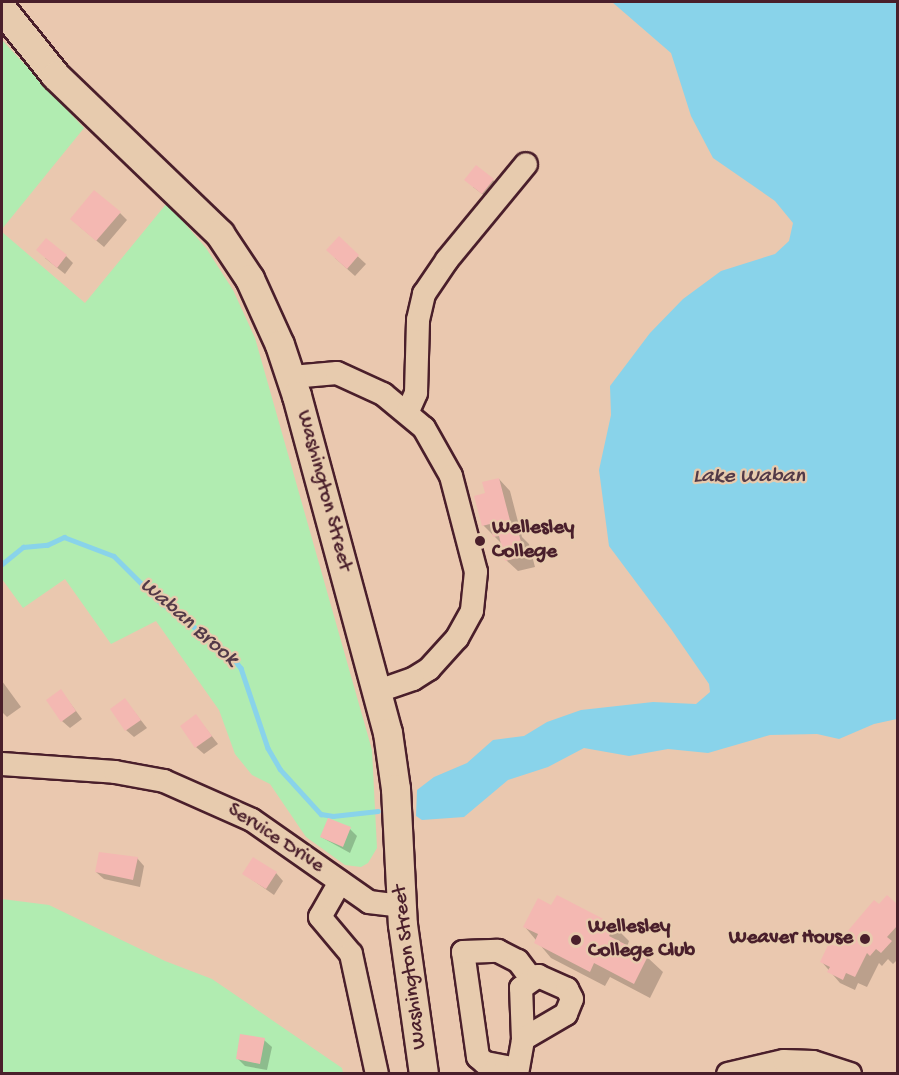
<!DOCTYPE html>
<style>
body{margin:0}
#map{position:relative;width:899px;height:1075px;overflow:hidden;background:#eac8af;font-family:"Gochi Hand",sans-serif}
div>[style]{position:absolute}
.green>*{inset:0;background:#b1ecb1}
.water>*{inset:0;background:#89d3ea}
.shadow>*{inset:0;background:#0003}
.stream>*{height:4.5px;margin:-2.25px;padding:0 2.25px;transform-origin:2.25px;border-radius:2.25px;background:#89d3ea}
.building>*{inset:0;background:#f4b8b2}
.roads{filter:drop-shadow(2px 0 #4a1f2b) drop-shadow(-2px 0 #4a1f2b) drop-shadow(0 2px #4a1f2b) drop-shadow(0 -2px #4a1f2b)}
.minor>*{height:22px;margin:-11px;padding:0 11px;transform-origin:11px;border-radius:11px;background:#e7cbae}
.major>*{height:28px;margin:-14px;padding:0 14px;transform-origin:14px;border-radius:14px;background:#e7cbae}
.dots>*{width:16px;height:16px;translate:-50% -50%;box-sizing:border-box;border:3px solid #e7cbae;border-radius:50%}
span{translate:-50% -50%;white-space:nowrap;text-align:center;line-height:1.15;-webkit-text-stroke:4.5px #e7cbae;paint-order:stroke}
.street-label{font-size:21px;color:#4a1f2b}
.poi-label{font-size:21px;color:#4a1f2b;font-weight:700}
.left{translate:0 -50%;text-align:left}
.right{translate:-100% -50%;text-align:right}
.water-label{font-size:22px;color:#533a48;font-style:italic}
.frame{position:absolute;inset:0;border:3px solid #4a1f2b;pointer-events:none}
</style>
<div id="map">
<div class="green">
<div style="clip-path:polygon(2px 40px,84px 128px,2px 229px)"></div>
<div style="clip-path:polygon(167px 203px,206px 248px,233px 290px,255px 338px,372px 750px,377px 848px,368px 863px,361px 867px,345px 865px,306px 837px,270px 784px,252px 775px,235px 754px,219px 710px,156px 621px,111px 644px,65px 579px,23px 608px,2px 579px,2px 232px,85px 303px)"></div>
<div style="clip-path:polygon(2px 899px,49px 905px,165px 961px,212px 979px,342px 1068px,343px 1073px,2px 1074px)"></div>
</div>
<div class="water">
<div style="clip-path:polygon(612px 2px,897px 2px,897px 719px,874px 724px,839px 739px,817px 734px,770px 735px,708px 753px,668px 749px,629px 756px,584px 748px,548px 767px,508px 780px,464px 817px,422px 820px,416px 816px,417px 790px,434px 777px,467px 763px,493px 740px,524px 736px,547px 722px,581px 710px,653px 702px,696px 704px,710px 692px,709px 684px,671px 629px,609px 546px,599px 470px,611px 415px,610px 386px,650px 333px,683px 299px,721px 271px,775px 254px,789px 241px,793px 223px,775px 201px,713px 158px,691px 116px,671px 53px)"></div>
</div>
<div class="shadow">
<div style="clip-path:polygon(493px 180px,500px 187px,490px 200px,473px 187px)"></div>
<div style="clip-path:polygon(120px 213px,127px 220px,104px 247px,79px 226px)"></div>
<div style="clip-path:polygon(339px 239px,366px 264px,355px 276px,335px 258px)"></div>
<div style="clip-path:polygon(66px 256px,73px 263px,65px 274px,45px 258px)"></div>
<div style="clip-path:polygon(499px 479px,510px 491px,522px 537px,529px 544px,535px 567px,518px 571px,506px 560px,502px 544px,483px 525px,487px 494px)"></div>
<div style="clip-path:polygon(2px 681px,21px 707px,7px 717px,2px 712px)"></div>
<div style="clip-path:polygon(61px 691px,82px 719px,70px 728px,62px 721px)"></div>
<div style="clip-path:polygon(125px 700px,147px 728px,134px 737px,126px 730px)"></div>
<div style="clip-path:polygon(196px 716px,218px 744px,204px 754px,196px 747px)"></div>
<div style="clip-path:polygon(350px 829px,357px 836px,350px 853px,321px 837px)"></div>
<div style="clip-path:polygon(137px 858px,144px 866px,140px 887px,104px 879px,96px 872px)"></div>
<div style="clip-path:polygon(276px 873px,283px 881px,274px 895px,244px 874px)"></div>
<div style="clip-path:polygon(887px 897px,898px 906px,898px 959px,893px 964px,888px 959px,882px 966px,879px 963px,867px 987px,858px 983px,855px 990px,840px 983px,821px 961px)"></div>
<div style="clip-path:polygon(552px 907px,614px 926px,629px 941px,627px 947px,647px 957px,663px 972px,650px 998px,610px 977px,605px 986px,551px 958px,525px 927px)"></div>
<div style="clip-path:polygon(264px 1040px,272px 1047px,267px 1070px,245px 1066px,238px 1059px)"></div>
</div>
<div class="stream">
<div style="left:2px;top:564px;width:27px;rotate:-39deg"></div>
<div style="left:23px;top:547px;width:24px;rotate:-5deg"></div>
<div style="left:47px;top:545px;width:19px;rotate:-25deg"></div>
<div style="left:64px;top:537px;width:53px;rotate:20.8deg"></div>
<div style="left:114px;top:556px;width:64px;rotate:45deg"></div>
<div style="left:159px;top:601px;width:86px;rotate:36.5deg"></div>
<div style="left:228px;top:652px;width:21px;rotate:51deg"></div>
<div style="left:241px;top:668px;width:84px;rotate:71.4deg"></div>
<div style="left:268px;top:748px;width:24px;rotate:60deg"></div>
<div style="left:280px;top:769px;width:61px;rotate:47.7deg"></div>
<div style="left:321px;top:814px;width:12px;rotate:9deg"></div>
<div style="left:333px;top:816px;width:45px;rotate:-6.3deg"></div>
</div>
<div class="building">
<div style="clip-path:polygon(476px 165px,494px 179px,482px 194px,464px 180px)"></div>
<div style="clip-path:polygon(94px 190px,121px 212px,96px 241px,70px 219px)"></div>
<div style="clip-path:polygon(339px 236px,359px 255px,347px 269px,326px 250px)"></div>
<div style="clip-path:polygon(46px 238px,67px 255px,57px 268px,36px 250px)"></div>
<div style="clip-path:polygon(499px 478px,513px 532px,518px 531px,525px 556px,505px 561px,499px 536px,493px 537px,490px 524px,482px 526px,474px 496px,485px 493px,482px 482px)"></div>
<div style="clip-path:polygon(61px 689px,76px 711px,61px 722px,46px 700px)"></div>
<div style="clip-path:polygon(125px 698px,141px 720px,125px 731px,110px 709px)"></div>
<div style="clip-path:polygon(196px 714px,212px 736px,195px 748px,180px 726px)"></div>
<div style="clip-path:polygon(328px 818px,351px 827px,343px 847px,320px 837px)"></div>
<div style="clip-path:polygon(99px 852px,138px 857px,133px 880px,95px 872px)"></div>
<div style="clip-path:polygon(253px 857px,277px 872px,266px 889px,242px 874px)"></div>
<div style="clip-path:polygon(557px 895px,615px 925px,609px 936px,648px 956px,634px 984px,594px 963px,590px 972px,534px 943px,538px 934px,523px 927px,538px 898px,551px 905px)"></div>
<div style="clip-path:polygon(887px 895px,897px 904px,897px 926px,887px 937px,892px 941px,881px 953px,876px 949px,870px 956px,867px 953px,855px 977px,846px 973px,843px 980px,827px 972px,830px 967px,820px 962px,829px 943px,835px 946px,874px 900px,879px 904px)"></div>
<div style="clip-path:polygon(240px 1034px,265px 1038px,260px 1064px,236px 1059px)"></div>
</div>
<div class="roads">
<div class="minor">
<div style="left:292px;top:377px;width:45px;rotate:-5.1deg"></div>
<div style="left:337px;top:373px;width:51px;rotate:24.5deg"></div>
<div style="left:383px;top:394px;width:53px;rotate:39.7deg"></div>
<div style="left:424px;top:428px;width:55px;rotate:60.6deg"></div>
<div style="left:451px;top:476px;width:99px;rotate:75.4deg"></div>
<div style="left:476px;top:572px;width:39px;rotate:96deg"></div>
<div style="left:472px;top:611px;width:31px;rotate:119deg"></div>
<div style="left:457px;top:638px;width:42px;rotate:132.1deg"></div>
<div style="left:429px;top:669px;width:19px;rotate:148deg"></div>
<div style="left:413px;top:679px;width:37px;rotate:161deg"></div>
<div style="left:408px;top:411px;width:20px;rotate:-66deg"></div>
<div style="left:416px;top:393px;width:73px;rotate:-88.4deg"></div>
<div style="left:418px;top:320px;width:27px;rotate:-77deg"></div>
<div style="left:424px;top:294px;width:41px;rotate:-55.9deg"></div>
<div style="left:447px;top:260px;width:124px;rotate:-50.5deg"></div>
<div style="left:2px;top:764px;width:113px;rotate:4deg"></div>
<div style="left:115px;top:772px;width:50px;rotate:10.4deg"></div>
<div style="left:164px;top:781px;width:96px;rotate:23.9deg"></div>
<div style="left:252px;top:820px;width:143px;rotate:35deg"></div>
<div style="left:369px;top:902px;width:32px;rotate:7deg"></div>
<div style="left:340px;top:882px;width:40px;rotate:119.7deg"></div>
<div style="left:320px;top:917px;width:48px;rotate:50deg"></div>
<div style="left:351px;top:954px;width:123px;rotate:77.8deg"></div>
<div style="left:517px;top:1069px;width:33px;rotate:-169deg"></div>
<div style="left:485px;top:1063px;width:9px;rotate:-139deg"></div>
<div style="left:478px;top:1057px;width:106px;rotate:-98.1deg"></div>
<div style="left:463px;top:952px;width:35px;rotate:-2deg"></div>
<div style="left:498px;top:951px;width:22px;rotate:27deg"></div>
<div style="left:518px;top:961px;width:21px;rotate:53deg"></div>
<div style="left:517px;top:1074px;width:36px;rotate:-80deg"></div>
<div style="left:523px;top:1039px;width:51px;rotate:-92.2deg"></div>
<div style="left:521px;top:988px;width:21px;rotate:-35deg"></div>
<div style="left:538px;top:976px;width:32px;rotate:24deg"></div>
<div style="left:567px;top:989px;width:11px;rotate:63deg"></div>
<div style="left:572px;top:999px;width:16px;rotate:112deg"></div>
<div style="left:566px;top:1014px;width:50px;rotate:149.8deg"></div>
<div style="left:728px;top:1074px;width:57px;rotate:-13.1deg"></div>
<div style="left:784px;top:1061px;width:29px;rotate:2deg"></div>
<div style="left:813px;top:1062px;width:39px;rotate:18deg"></div>
</div>
<div class="major">
<div style="left:2px;top:9px;width:86px;rotate:51.1deg"></div>
<div style="left:56px;top:76px;width:228px;rotate:43.9deg"></div>
<div style="left:220px;top:234px;width:54px;rotate:56.3deg"></div>
<div style="left:250px;top:279px;width:72px;rotate:65.6deg"></div>
<div style="left:280px;top:345px;width:54px;rotate:71.6deg"></div>
<div style="left:297px;top:396px;width:349px;rotate:74.9deg"></div>
<div style="left:388px;top:733px;width:57px;rotate:81.9deg"></div>
<div style="left:396px;top:789px;width:136px;rotate:87.1deg"></div>
<div style="left:403px;top:925px;width:150px;rotate:82deg"></div>
</div>
</div>
<div class="dots">
<div style="left:480px;top:541px;background:#4a1f2b"></div>
<div style="left:865px;top:939px;background:#4a1f2b"></div>
<div style="left:576px;top:940px;background:#4a1f2b"></div>
</div>
<div class="street-label">
<span style="left:323px;top:491px;rotate:75deg">Washington Street</span>
<span style="left:275px;top:839px;rotate:33deg">Service Drive</span>
<span style="left:411px;top:967px;rotate:-97deg">Washington Street</span>
</div>
<div class="poi-label">
<span class="left" style="left:492px;top:541px">Wellesley<br>College</span>
<span class="left" style="left:588px;top:940px">Wellesley<br>College Club</span>
<span class="right" style="left:853px;top:939px">Weaver House</span>
</div>
<div class="water-label">
<span style="left:749px;top:478px">Lake Waban</span>
<span style="left:188px;top:623px;rotate:41deg">Waban Brook</span>
</div>
<div class="frame"></div>
</div>
